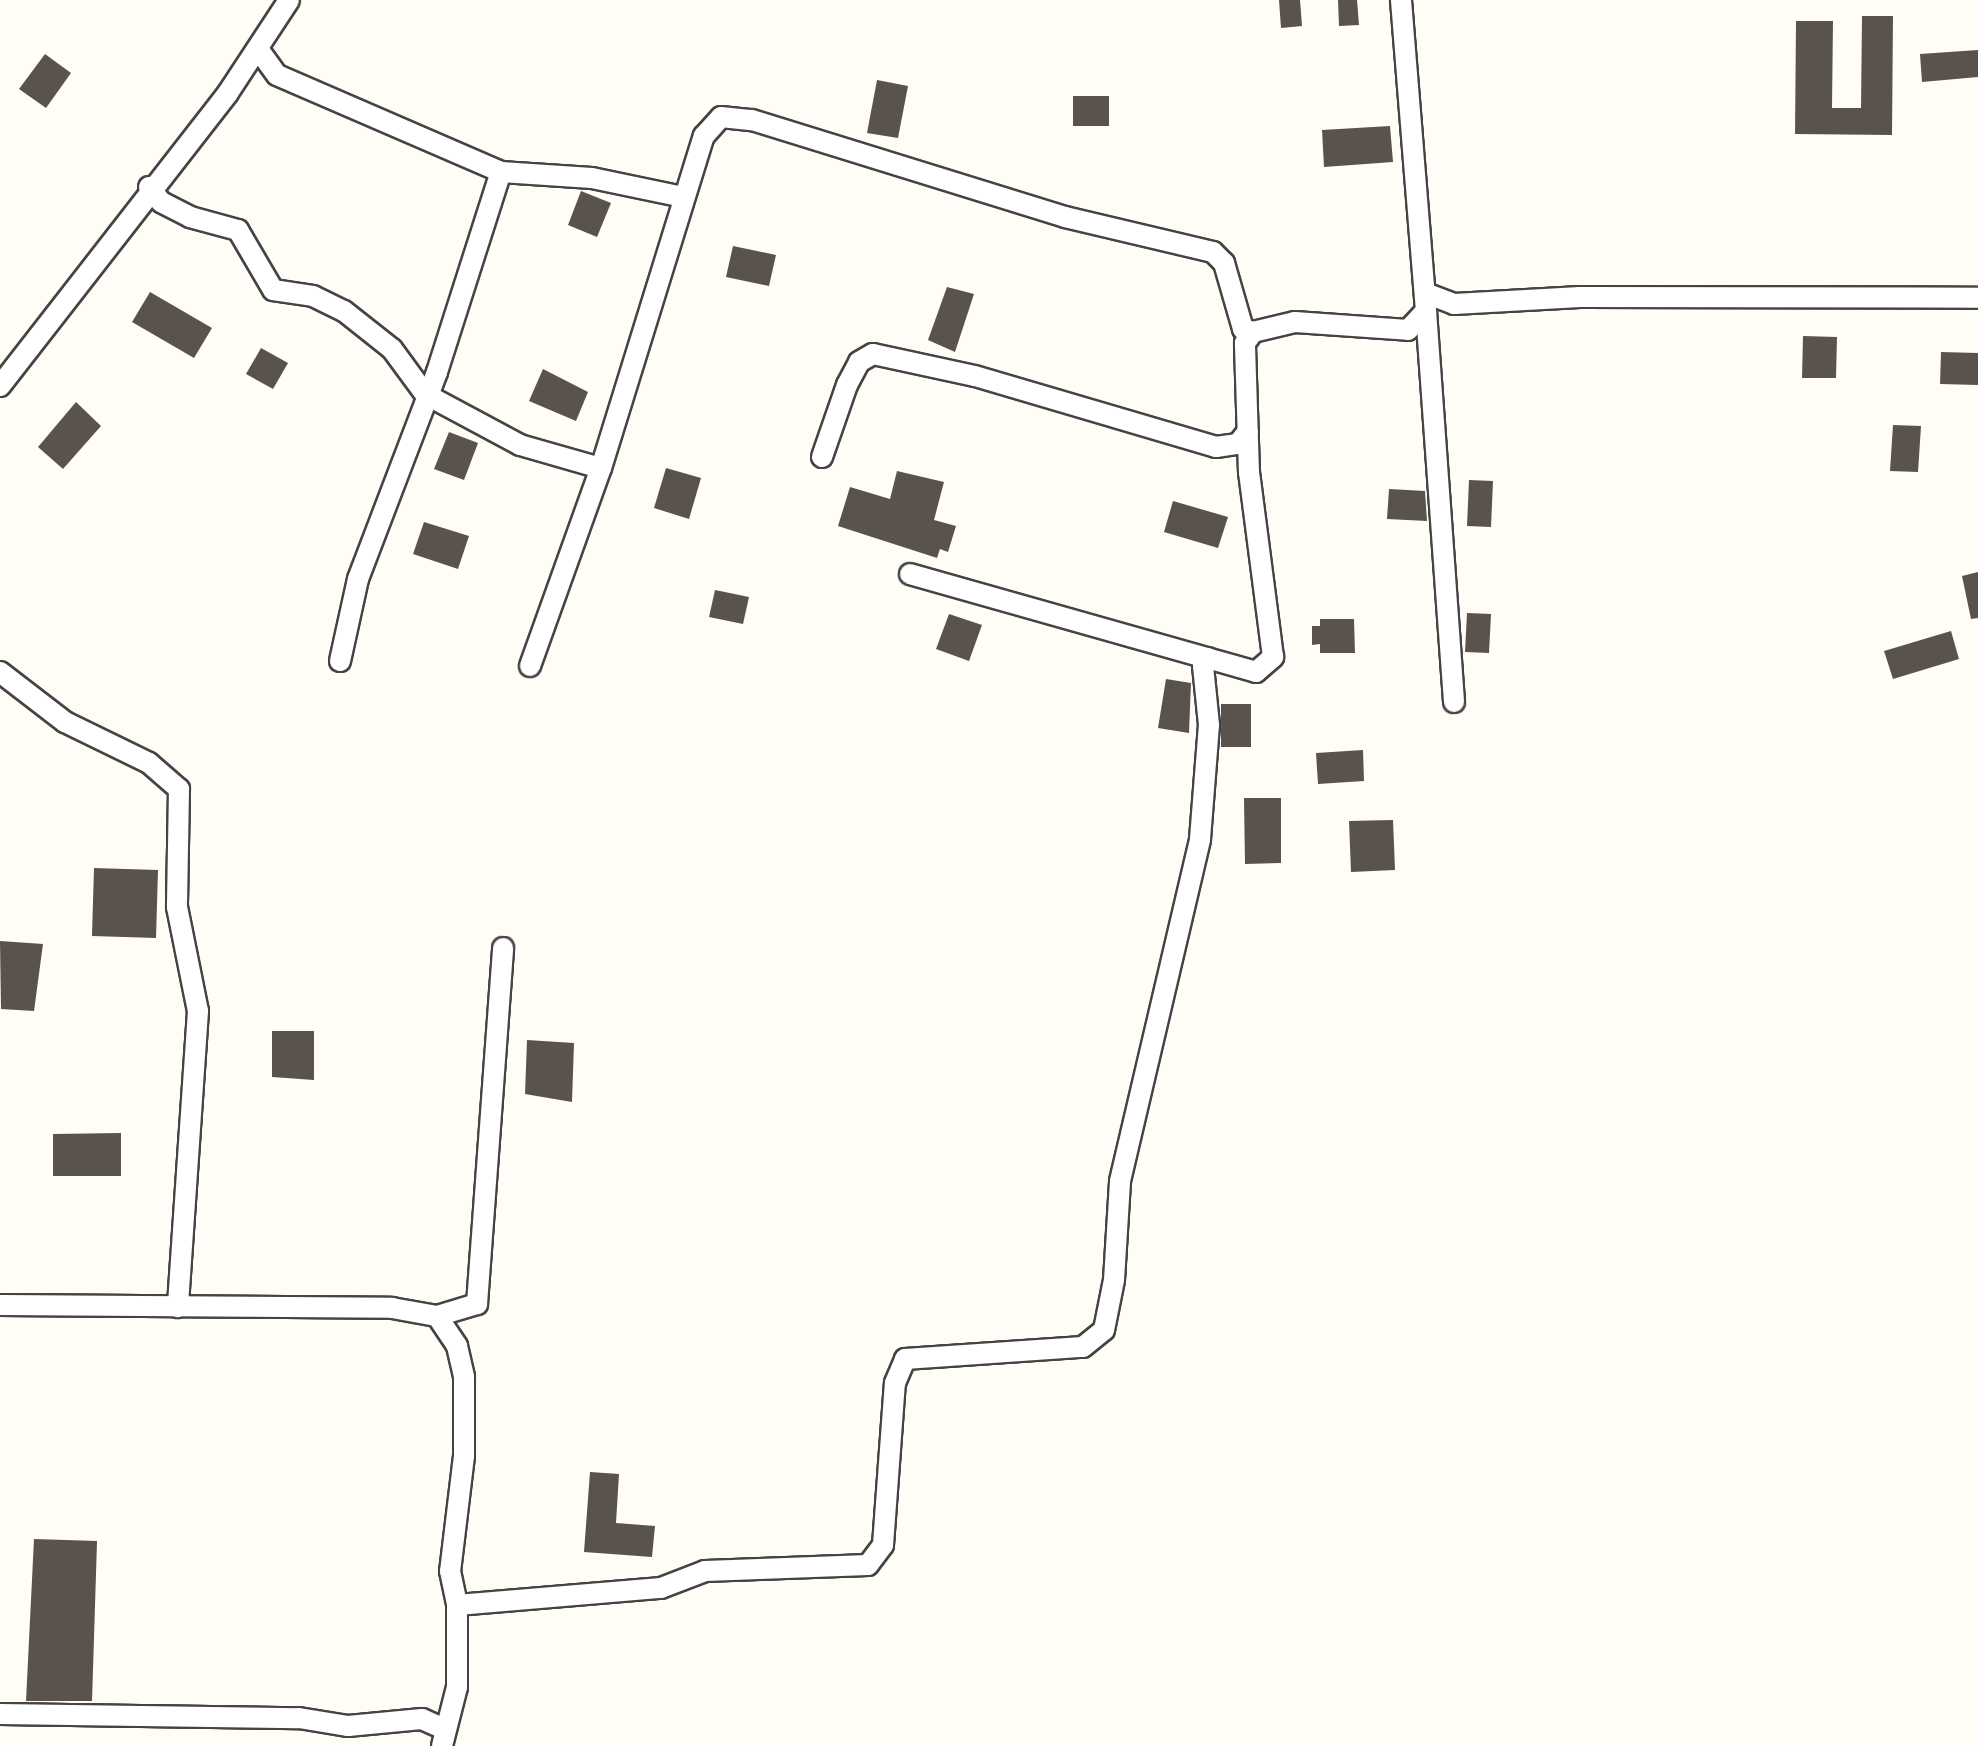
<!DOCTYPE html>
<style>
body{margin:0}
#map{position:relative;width:1978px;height:1746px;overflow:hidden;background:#fffdf5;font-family:Bitter,serif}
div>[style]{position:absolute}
.building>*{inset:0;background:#5a524d}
.roads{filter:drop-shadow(2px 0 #444) drop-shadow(-2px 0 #444) drop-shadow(0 2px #444) drop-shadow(0 -2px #444)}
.minor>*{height:20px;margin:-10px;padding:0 10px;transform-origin:10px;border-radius:10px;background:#fff}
span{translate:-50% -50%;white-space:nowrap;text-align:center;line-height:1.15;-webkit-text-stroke:10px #fff;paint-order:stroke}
</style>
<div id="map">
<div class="building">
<div style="clip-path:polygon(1279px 0,1300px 0,1302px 26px,1281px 28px)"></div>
<div style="clip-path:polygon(1338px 0,1357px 0,1359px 25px,1339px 26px)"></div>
<div style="clip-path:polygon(1862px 16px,1893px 16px,1892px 135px,1795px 134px,1796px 21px,1833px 21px,1832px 108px,1861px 108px)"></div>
<div style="clip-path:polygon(1978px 50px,1978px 77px,1922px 82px,1920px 54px)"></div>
<div style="clip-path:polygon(45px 54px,71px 73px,46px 108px,19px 89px)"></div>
<div style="clip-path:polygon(877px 80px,908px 86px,898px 138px,867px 133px)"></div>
<div style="clip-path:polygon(1073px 96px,1109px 96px,1109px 126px,1073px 126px)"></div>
<div style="clip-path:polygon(1390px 126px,1393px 162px,1324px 167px,1322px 130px)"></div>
<div style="clip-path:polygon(581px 191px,611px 203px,597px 237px,568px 225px)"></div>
<div style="clip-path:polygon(733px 246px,776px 255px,769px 286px,726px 277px)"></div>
<div style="clip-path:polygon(947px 287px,974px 294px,955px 352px,928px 340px)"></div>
<div style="clip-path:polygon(150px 292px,212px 328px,194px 358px,132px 322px)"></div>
<div style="clip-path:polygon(1803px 336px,1837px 337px,1836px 378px,1802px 378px)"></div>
<div style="clip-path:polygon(261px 348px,288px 363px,273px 389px,246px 374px)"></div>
<div style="clip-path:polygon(1941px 352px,1978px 353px,1978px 385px,1940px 384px)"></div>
<div style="clip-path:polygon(543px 369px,588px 392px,576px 421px,529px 401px)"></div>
<div style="clip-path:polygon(76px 402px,101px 426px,63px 469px,38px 447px)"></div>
<div style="clip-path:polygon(1893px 425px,1921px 426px,1918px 472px,1890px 471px)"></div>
<div style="clip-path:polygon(449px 432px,478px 443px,464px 480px,434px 469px)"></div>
<div style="clip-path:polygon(666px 468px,701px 478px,689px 519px,654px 508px)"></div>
<div style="clip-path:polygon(897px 471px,944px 482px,934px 520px,956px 526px,948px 552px,940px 549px,937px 558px,838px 526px,850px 487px,890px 499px)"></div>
<div style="clip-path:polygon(1469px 480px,1493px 481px,1491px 527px,1467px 526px)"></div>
<div style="clip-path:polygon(1389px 489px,1425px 491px,1427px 521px,1387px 519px)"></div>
<div style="clip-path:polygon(1173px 501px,1228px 517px,1218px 548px,1164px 532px)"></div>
<div style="clip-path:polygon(424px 522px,469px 536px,458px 569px,413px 554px)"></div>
<div style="clip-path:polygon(1978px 572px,1978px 618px,1971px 619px,1962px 576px)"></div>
<div style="clip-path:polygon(715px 590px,749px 597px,743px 624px,709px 617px)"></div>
<div style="clip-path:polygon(1467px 613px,1491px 614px,1489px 653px,1465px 652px)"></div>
<div style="clip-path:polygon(949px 614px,982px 625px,969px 661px,936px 649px)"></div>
<div style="clip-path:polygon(1320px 619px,1354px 619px,1355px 653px,1320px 653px,1320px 644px,1312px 645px,1312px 626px,1320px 626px)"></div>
<div style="clip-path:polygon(1951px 631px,1959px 659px,1893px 679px,1884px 651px)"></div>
<div style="clip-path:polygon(1166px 679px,1191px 683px,1189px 733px,1158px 728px)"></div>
<div style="clip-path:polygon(1221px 704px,1251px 704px,1251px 747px,1221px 747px)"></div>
<div style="clip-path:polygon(1363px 750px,1364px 781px,1318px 784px,1316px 753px)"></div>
<div style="clip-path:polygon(1244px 798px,1281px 798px,1281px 863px,1245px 864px)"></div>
<div style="clip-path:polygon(1393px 820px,1395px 870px,1351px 872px,1349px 821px)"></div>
<div style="clip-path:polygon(94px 868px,158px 870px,156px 938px,92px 936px)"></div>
<div style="clip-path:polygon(0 941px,43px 944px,34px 1011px,1px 1009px)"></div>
<div style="clip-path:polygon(272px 1031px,314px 1031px,314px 1080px,272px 1077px)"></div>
<div style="clip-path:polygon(527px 1040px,574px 1043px,572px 1102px,525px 1094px)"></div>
<div style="clip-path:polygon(121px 1133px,121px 1176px,53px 1176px,53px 1134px)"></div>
<div style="clip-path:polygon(590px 1472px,619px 1474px,616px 1523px,655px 1526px,652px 1557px,584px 1552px)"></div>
<div style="clip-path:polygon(34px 1539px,97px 1541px,92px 1701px,26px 1701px)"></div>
</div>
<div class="roads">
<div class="minor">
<div style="left:258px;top:49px;width:32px;rotate:54deg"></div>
<div style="left:277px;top:75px;width:244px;rotate:23.4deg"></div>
<div style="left:501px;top:172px;width:91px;rotate:3.8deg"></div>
<div style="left:592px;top:178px;width:93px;rotate:11.8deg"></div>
<div style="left:149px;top:187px;width:19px;rotate:51deg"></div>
<div style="left:161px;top:202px;width:33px;rotate:27deg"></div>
<div style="left:190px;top:217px;width:50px;rotate:15.2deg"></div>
<div style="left:238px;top:230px;width:69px;rotate:59.7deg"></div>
<div style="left:273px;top:290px;width:40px;rotate:8.5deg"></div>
<div style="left:313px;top:296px;width:34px;rotate:26deg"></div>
<div style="left:344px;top:311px;width:61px;rotate:38.4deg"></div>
<div style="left:392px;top:349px;width:56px;rotate:53.7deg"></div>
<div style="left:425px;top:394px;width:108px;rotate:28.2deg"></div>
<div style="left:520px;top:445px;width:84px;rotate:15.9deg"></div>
<div style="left:1428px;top:294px;width:28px;rotate:21deg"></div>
<div style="left:1454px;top:304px;width:126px;rotate:-3.2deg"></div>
<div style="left:1580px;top:297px;width:398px;rotate:0.1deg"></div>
<div style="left:1426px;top:311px;width:392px;rotate:85.9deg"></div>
<div style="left:0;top:386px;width:371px;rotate:-52.1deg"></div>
<div style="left:228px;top:93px;width:111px;rotate:-56.7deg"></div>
<div style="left:822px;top:457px;width:76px;rotate:-70.9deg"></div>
<div style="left:847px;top:385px;width:26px;rotate:-62deg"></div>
<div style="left:859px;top:362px;width:16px;rotate:-30deg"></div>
<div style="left:873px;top:354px;width:104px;rotate:12.2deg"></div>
<div style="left:975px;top:376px;width:251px;rotate:16.4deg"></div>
<div style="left:1216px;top:447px;width:22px;rotate:-8deg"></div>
<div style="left:1238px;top:444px;width:16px;rotate:-52deg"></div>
<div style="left:910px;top:574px;width:309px;rotate:15.8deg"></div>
<div style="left:340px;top:661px;width:84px;rotate:-77.6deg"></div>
<div style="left:358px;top:579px;width:222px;rotate:-69.1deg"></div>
<div style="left:437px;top:372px;width:210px;rotate:-72.3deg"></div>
<div style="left:530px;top:666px;width:210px;rotate:-70.3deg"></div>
<div style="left:601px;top:468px;width:348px;rotate:-72.8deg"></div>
<div style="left:704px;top:136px;width:25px;rotate:-48deg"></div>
<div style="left:721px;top:117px;width:31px;rotate:6deg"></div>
<div style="left:752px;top:120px;width:328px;rotate:17.2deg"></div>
<div style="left:1065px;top:217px;width:152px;rotate:13.3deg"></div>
<div style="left:1213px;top:252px;width:16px;rotate:45deg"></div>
<div style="left:1224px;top:263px;width:69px;rotate:73.9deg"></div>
<div style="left:1243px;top:329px;width:10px;rotate:17deg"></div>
<div style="left:0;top:672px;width:82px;rotate:37.6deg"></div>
<div style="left:65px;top:722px;width:93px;rotate:26deg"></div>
<div style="left:149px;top:763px;width:40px;rotate:41deg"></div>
<div style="left:179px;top:789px;width:118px;rotate:91deg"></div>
<div style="left:177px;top:907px;width:106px;rotate:78.6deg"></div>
<div style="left:198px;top:1011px;width:297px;rotate:93.9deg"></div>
<div style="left:0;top:1305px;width:392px;rotate:0.4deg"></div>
<div style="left:392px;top:1308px;width:46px;rotate:10.1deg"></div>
<div style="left:437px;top:1316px;width:36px;rotate:56deg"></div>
<div style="left:457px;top:1346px;width:32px;rotate:77deg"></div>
<div style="left:464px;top:1377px;width:79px;rotate:90deg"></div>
<div style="left:464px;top:1456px;width:116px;rotate:96.9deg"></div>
<div style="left:450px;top:1571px;width:35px;rotate:78deg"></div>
<div style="left:457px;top:1605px;width:82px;rotate:90deg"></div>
<div style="left:457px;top:1687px;width:61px;rotate:104.3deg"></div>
<div style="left:437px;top:1316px;width:42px;rotate:-16.7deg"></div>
<div style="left:477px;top:1304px;width:357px;rotate:-85.8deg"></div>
<div style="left:457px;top:1605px;width:205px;rotate:-4.8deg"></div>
<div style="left:661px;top:1588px;width:47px;rotate:-21.1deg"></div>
<div style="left:705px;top:1571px;width:163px;rotate:-2.1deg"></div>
<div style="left:868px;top:1565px;width:25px;rotate:-53deg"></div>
<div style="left:883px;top:1545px;width:162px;rotate:-85.8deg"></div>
<div style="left:895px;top:1383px;width:26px;rotate:-67deg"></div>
<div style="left:905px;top:1359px;width:178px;rotate:-3.9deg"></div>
<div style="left:1083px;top:1347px;width:27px;rotate:-39deg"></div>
<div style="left:1104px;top:1330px;width:51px;rotate:-78.7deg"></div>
<div style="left:1114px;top:1280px;width:99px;rotate:-86.5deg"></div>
<div style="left:1120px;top:1181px;width:351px;rotate:-76.8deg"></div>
<div style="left:1200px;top:839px;width:114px;rotate:-85.5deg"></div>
<div style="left:1209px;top:725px;width:59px;rotate:-95.8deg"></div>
<div style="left:1203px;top:666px;width:9px;rotate:-63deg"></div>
<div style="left:1207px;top:658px;width:51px;rotate:15.9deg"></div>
<div style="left:1256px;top:672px;width:23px;rotate:-41deg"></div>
<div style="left:1273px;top:657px;width:186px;rotate:-97.4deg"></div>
<div style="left:1249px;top:473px;width:130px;rotate:-91.8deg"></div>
<div style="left:1245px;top:343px;width:14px;rotate:-54deg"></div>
<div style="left:1253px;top:332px;width:43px;rotate:-13.4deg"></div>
<div style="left:1295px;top:322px;width:113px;rotate:4deg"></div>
<div style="left:1408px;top:330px;width:26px;rotate:-47deg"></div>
<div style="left:1426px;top:311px;width:312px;rotate:-94.6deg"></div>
<div style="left:0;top:1714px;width:299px;rotate:0.8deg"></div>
<div style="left:299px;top:1718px;width:50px;rotate:9.3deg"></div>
<div style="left:348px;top:1726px;width:74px;rotate:-5.4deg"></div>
<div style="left:422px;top:1719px;width:24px;rotate:24deg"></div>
</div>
</div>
</div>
